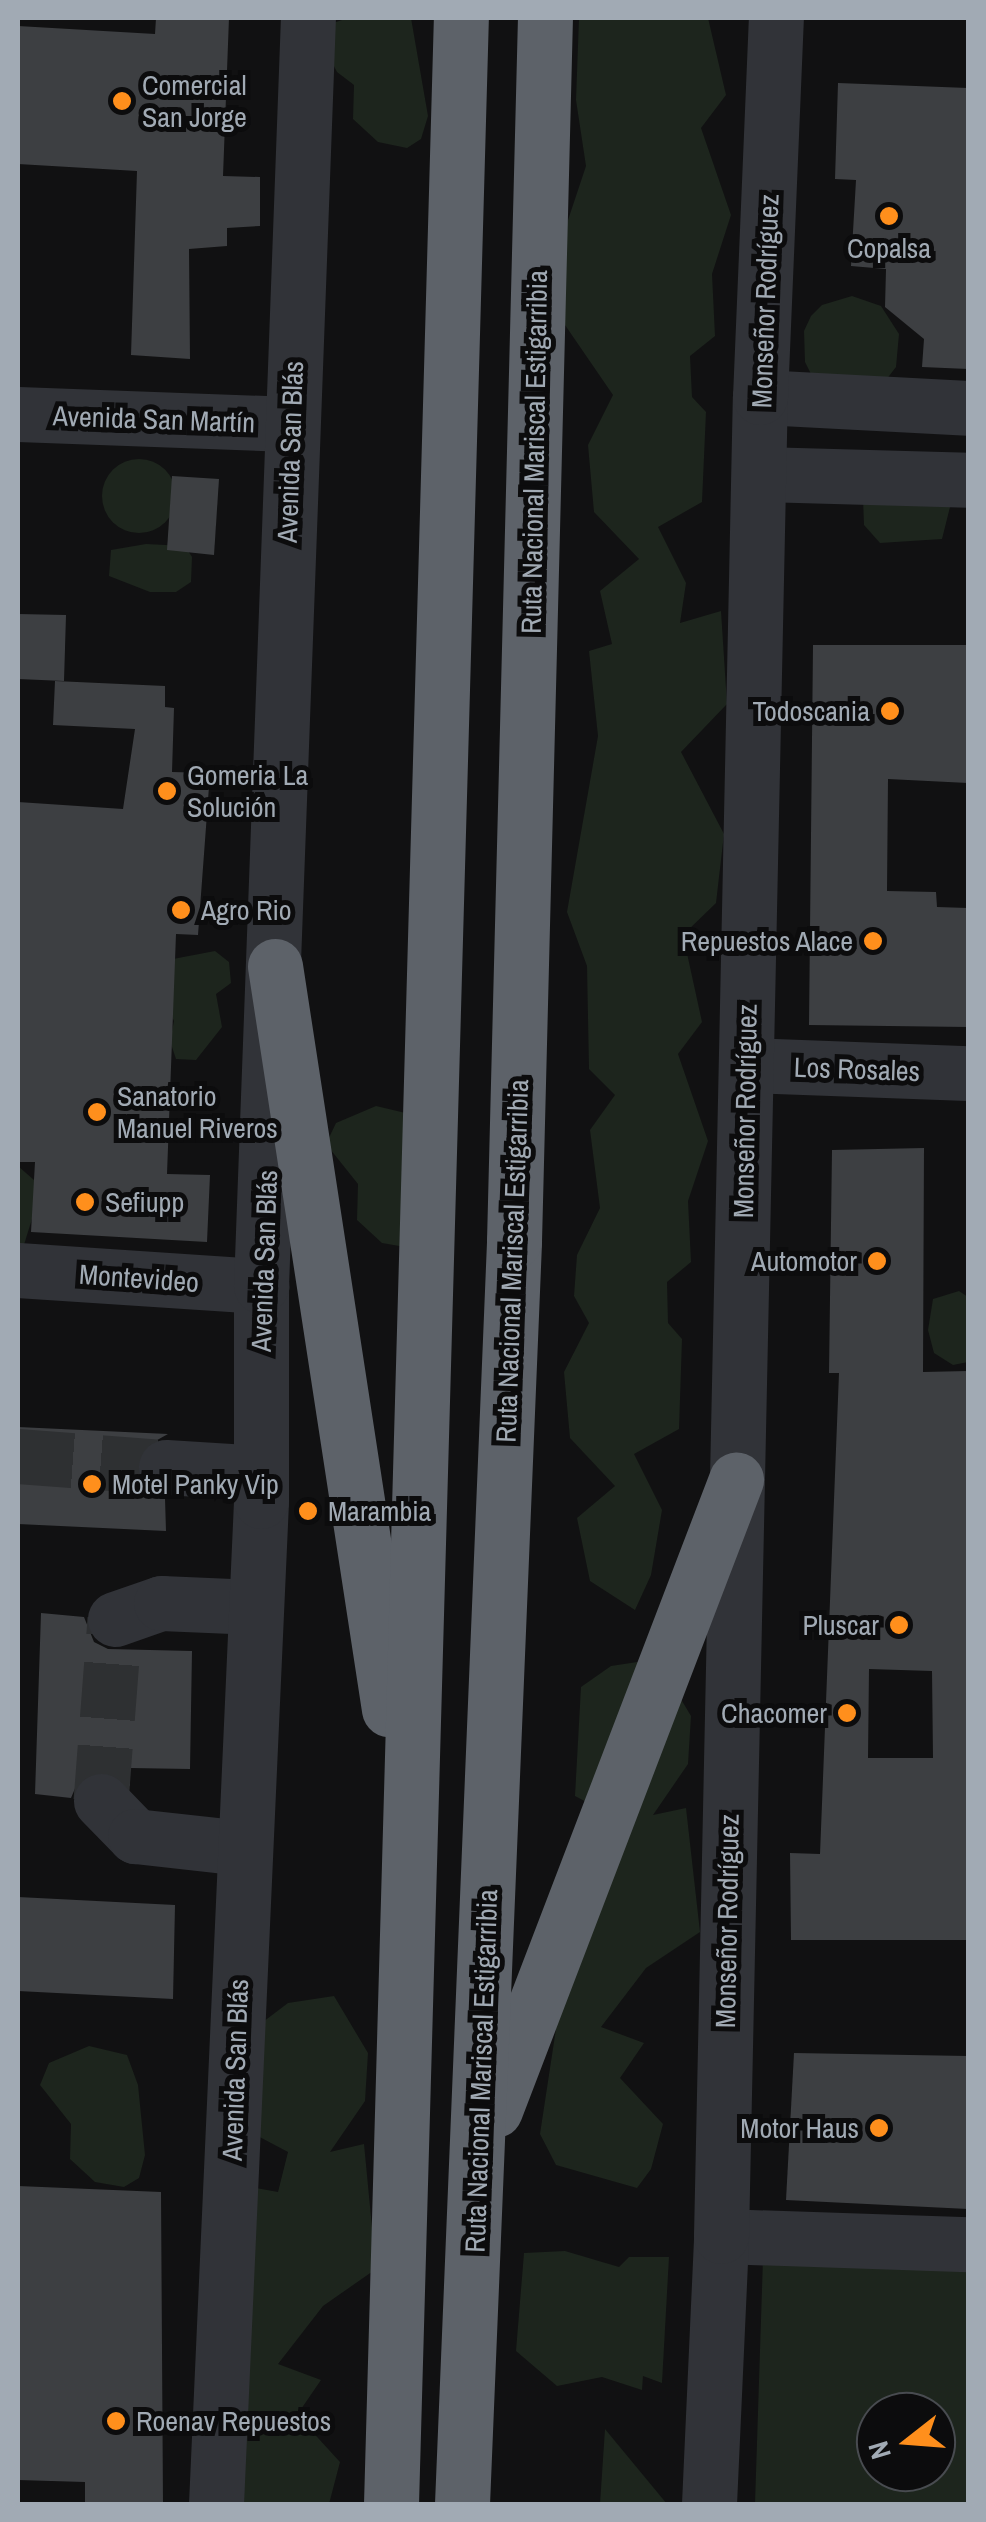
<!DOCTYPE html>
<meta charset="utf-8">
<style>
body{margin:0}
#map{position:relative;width:986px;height:2522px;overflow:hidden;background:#111112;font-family:"Archivo Narrow",sans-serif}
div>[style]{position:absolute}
.green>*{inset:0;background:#1d251d}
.round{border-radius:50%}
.building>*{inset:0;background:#3d3f42}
.minor-tunnel>*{height:55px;margin-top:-27.5px;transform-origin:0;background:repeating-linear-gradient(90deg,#2e3032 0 55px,transparent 0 83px)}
.minor>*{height:55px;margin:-27.5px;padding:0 27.5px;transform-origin:27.5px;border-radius:27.5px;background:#313338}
.highway>*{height:55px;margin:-27.5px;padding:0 27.5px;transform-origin:27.5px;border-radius:27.5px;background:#5d6269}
.dots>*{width:28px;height:28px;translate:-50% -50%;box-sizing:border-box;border:5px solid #0c0c0d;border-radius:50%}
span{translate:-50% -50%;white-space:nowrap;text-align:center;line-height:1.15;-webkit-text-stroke:10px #0c0c0d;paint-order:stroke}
.poi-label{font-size:28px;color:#a1aab4}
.left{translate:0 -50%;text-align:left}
.right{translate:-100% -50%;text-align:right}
.street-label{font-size:28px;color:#a1aab4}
.frame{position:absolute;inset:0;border:20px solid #a1aab4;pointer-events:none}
.north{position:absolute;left:856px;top:2392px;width:100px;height:100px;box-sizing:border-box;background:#0c0c0d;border:2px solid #484b50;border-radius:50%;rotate:253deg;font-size:28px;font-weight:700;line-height:40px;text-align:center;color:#a1aab4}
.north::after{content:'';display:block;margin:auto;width:35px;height:45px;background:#ff8f1c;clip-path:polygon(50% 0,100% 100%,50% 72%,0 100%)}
</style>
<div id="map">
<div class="green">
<div style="clip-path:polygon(348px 18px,411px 18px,428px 116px,421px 139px,407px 148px,378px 142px,353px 119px,354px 85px,337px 72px,323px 45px,333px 23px)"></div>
<div style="clip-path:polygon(579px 18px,708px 18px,726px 95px,701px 128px,731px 215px,712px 274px,715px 336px,690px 356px,692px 397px,706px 412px,702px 502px,658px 527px,686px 583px,680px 623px,721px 611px,727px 704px,681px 752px,724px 834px,716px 903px,683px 935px,702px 1022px,678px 1054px,708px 1141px,688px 1201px,691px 1262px,667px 1282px,668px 1323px,682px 1339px,679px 1429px,634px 1454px,662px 1510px,651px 1575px,635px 1610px,590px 1581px,577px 1518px,615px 1486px,570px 1438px,564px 1372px,589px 1323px,574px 1296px,577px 1255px,600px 1208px,590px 1130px,615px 1095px,589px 1069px,587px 966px,567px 912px,598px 736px,589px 651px,612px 644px,600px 591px,639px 559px,594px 512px,588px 445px,613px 395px,554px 309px,562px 238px,586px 166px,576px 100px)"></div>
<div style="clip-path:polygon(852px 296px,881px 306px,899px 334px,896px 367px,886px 380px,812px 376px,805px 362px,804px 331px,811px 316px,822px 305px)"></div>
<div class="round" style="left:102px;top:459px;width:74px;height:74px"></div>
<div style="clip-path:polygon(863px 498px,951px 503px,942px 539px,880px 543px,864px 525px)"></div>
<div style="clip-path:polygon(146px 544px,185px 546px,192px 557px,191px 582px,176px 592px,150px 592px,109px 576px,111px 550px)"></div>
<div style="clip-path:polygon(215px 951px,229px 962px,231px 983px,216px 994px,222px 1027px,196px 1060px,176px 1059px,170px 1041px,174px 1021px,152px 973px,173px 959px)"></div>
<div style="clip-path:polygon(376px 1106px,414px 1115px,411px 1248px,382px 1243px,357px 1220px,358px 1184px,326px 1144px,336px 1123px)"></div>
<div style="clip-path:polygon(18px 1166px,34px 1180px,36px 1206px,23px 1248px,18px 1248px)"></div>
<div style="clip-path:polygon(959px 1291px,968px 1297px,968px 1362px,953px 1365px,934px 1353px,928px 1330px,933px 1299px)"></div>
<div style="clip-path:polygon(657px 1659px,691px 1716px,688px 1764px,653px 1815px,686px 1808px,700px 1932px,646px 1968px,601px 2027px,644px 2043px,620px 2078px,663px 2124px,651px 2169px,637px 2188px,556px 2165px,540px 2134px,561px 1996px,611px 1815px,575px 1796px,581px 1687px,611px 1666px)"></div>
<div style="clip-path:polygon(334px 1996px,368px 2053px,365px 2101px,330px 2152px,364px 2144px,376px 2269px,323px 2306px,278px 2364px,321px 2380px,297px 2415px,340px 2462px,329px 2504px,243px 2504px,256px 2188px,278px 2192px,288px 2152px,252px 2133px,259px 2025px,288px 2003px)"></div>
<div style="clip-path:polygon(89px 2046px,127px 2055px,138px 2085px,145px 2155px,139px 2178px,124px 2187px,95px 2182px,70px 2159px,71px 2124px,40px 2085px,49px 2063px)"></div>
<div style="clip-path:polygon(565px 2251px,619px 2267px,629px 2257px,669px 2257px,662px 2383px,643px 2376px,642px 2390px,602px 2377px,557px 2386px,516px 2351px,524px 2253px)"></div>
<div style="clip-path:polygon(evenodd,763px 2258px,968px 2265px,968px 2504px,755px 2504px,763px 2258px,876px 2412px,936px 2412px,936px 2472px,876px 2472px,876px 2412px)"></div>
<div style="clip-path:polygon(605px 2429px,667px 2504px,600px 2504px)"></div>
</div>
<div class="building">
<div style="clip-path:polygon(156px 18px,229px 18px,223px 176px,260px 177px,260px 226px,227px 228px,227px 246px,189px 249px,190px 359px,131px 355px,137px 171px,18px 164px,18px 26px,155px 34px)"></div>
<div style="clip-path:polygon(838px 83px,968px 88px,968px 369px,922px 367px,924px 339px,885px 307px,886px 269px,851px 266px,856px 180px,835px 179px)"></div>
<div style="clip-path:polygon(172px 476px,219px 479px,214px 555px,167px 550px)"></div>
<div style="clip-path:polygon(18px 614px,66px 615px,64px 681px,18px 679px)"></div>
<div style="clip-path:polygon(813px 645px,968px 645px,968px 783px,888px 779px,887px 891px,936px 892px,937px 907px,968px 908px,968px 1027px,809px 1025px)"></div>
<div style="clip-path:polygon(55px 681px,165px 686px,165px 707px,174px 708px,172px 772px,210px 773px,198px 935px,176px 934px,167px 1174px,210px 1175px,207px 1242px,31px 1232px,35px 1162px,18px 1162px,18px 802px,123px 809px,135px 729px,53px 725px)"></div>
<div style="clip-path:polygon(evenodd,924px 1148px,923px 1372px,968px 1371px,968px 1940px,791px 1940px,790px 1853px,820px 1854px,839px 1373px,829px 1373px,832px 1150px,924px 1148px,869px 1669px,932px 1671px,933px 1758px,868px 1758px,869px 1669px)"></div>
<div style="clip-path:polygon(18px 1427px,168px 1434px,141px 1449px,135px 1466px,148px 1492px,165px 1498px,166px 1531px,18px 1524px)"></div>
<div style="clip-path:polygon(41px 1613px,84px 1617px,94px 1642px,108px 1649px,192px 1651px,190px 1769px,130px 1768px,130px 1786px,110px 1771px,94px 1771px,79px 1779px,71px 1798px,35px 1794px)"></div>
<div style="clip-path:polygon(18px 1897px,175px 1905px,173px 1999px,18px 1991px)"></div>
<div style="clip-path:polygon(794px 2053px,968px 2056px,968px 2209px,786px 2200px)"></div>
<div style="clip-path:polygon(18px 2186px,161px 2192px,163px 2504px,85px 2504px,85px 2482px,18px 2480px)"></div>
</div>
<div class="minor-tunnel">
<div style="left:18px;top:1456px;width:148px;rotate:4.3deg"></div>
<div style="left:101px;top:1801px;width:183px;rotate:-85.6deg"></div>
</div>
<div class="minor">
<div style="left:760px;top:397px;width:208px;rotate:3deg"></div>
<div style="left:18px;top:414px;width:273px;rotate:2.1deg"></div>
<div style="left:759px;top:474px;width:209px;rotate:1.6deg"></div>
<div style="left:746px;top:1065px;width:222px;rotate:2.1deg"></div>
<div style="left:18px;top:1270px;width:244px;rotate:3.8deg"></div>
<div style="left:166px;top:1467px;width:95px;rotate:3.6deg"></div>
<div style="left:115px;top:1619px;width:49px;rotate:-19.2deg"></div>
<div style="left:161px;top:1603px;width:95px;rotate:2.4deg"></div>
<div style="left:101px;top:1801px;width:49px;rotate:45.8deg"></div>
<div style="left:135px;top:1836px;width:110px;rotate:6.3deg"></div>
<div style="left:721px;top:2236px;width:247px;rotate:1.9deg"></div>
<div style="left:216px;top:2504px;width:1004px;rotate:-87.43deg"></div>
<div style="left:261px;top:1501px;width:215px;rotate:-90deg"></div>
<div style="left:261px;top:1286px;width:1269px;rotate:-87.88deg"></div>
<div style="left:709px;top:2504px;width:268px;rotate:-87.4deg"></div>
<div style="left:721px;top:2236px;width:1839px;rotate:-88.79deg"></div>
<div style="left:760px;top:397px;width:379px;rotate:-87.6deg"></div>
</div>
<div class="highway">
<div style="left:275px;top:966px;width:752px;rotate:81.28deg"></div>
<div style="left:495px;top:2110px;width:675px;rotate:-69.07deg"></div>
<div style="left:391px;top:2504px;width:2487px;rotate:-88.39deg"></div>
<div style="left:462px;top:2504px;width:1264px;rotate:-87.64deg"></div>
<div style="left:514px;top:1241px;width:1223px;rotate:-88.55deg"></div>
</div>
<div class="dots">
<div style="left:122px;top:101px;background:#ff8f1c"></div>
<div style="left:889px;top:216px;background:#ff8f1c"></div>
<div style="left:890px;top:711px;background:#ff8f1c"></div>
<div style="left:167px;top:791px;background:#ff8f1c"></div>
<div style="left:181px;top:910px;background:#ff8f1c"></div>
<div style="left:873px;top:941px;background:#ff8f1c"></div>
<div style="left:97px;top:1112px;background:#ff8f1c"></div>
<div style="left:85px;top:1202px;background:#ff8f1c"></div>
<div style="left:877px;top:1261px;background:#ff8f1c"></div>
<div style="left:92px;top:1484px;background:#ff8f1c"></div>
<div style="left:308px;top:1511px;background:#ff8f1c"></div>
<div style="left:899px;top:1625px;background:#ff8f1c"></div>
<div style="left:847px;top:1713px;background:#ff8f1c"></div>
<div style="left:879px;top:2128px;background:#ff8f1c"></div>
<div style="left:116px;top:2421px;background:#ff8f1c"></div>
</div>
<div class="poi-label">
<span class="left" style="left:142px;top:101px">Comercial<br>San Jorge</span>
<span style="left:889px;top:248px">Copalsa</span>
<span class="right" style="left:870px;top:711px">Todoscania</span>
<span class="left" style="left:187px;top:791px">Gomeria La<br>Solución</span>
<span class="left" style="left:201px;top:910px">Agro Rio</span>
<span class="right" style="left:853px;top:941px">Repuestos Alace</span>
<span class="left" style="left:117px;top:1112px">Sanatorio<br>Manuel Riveros</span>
<span class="left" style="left:105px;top:1202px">Sefiupp</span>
<span class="right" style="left:857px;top:1261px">Automotor</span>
<span class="left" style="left:112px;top:1484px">Motel Panky Vip</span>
<span class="left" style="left:328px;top:1511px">Marambia</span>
<span class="right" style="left:879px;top:1625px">Pluscar</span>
<span class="right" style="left:827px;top:1713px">Chacomer</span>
<span class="right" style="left:859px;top:2128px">Motor Haus</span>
<span class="left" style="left:136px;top:2421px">Roenav Repuestos</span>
</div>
<div class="street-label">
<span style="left:765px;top:301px;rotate:-88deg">Monseñor Rodríguez</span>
<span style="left:154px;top:419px;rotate:2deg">Avenida San Martín</span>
<span style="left:290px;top:452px;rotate:-88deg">Avenida San Blás</span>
<span style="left:534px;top:452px;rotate:-89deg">Ruta Nacional Mariscal Estigarribia</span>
<span style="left:857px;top:1069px;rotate:2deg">Los Rosales</span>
<span style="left:745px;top:1111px;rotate:-89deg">Monseñor Rodríguez</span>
<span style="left:264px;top:1261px;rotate:-88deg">Avenida San Blás</span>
<span style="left:512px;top:1261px;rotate:-88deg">Ruta Nacional Mariscal Estigarribia</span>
<span style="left:139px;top:1278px;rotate:4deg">Montevideo</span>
<span style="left:727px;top:1921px;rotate:-89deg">Monseñor Rodríguez</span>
<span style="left:235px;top:2070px;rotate:-88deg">Avenida San Blás</span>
<span style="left:481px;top:2071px;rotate:-88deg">Ruta Nacional Mariscal Estigarribia</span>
</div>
<div class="frame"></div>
<div class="north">N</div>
</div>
